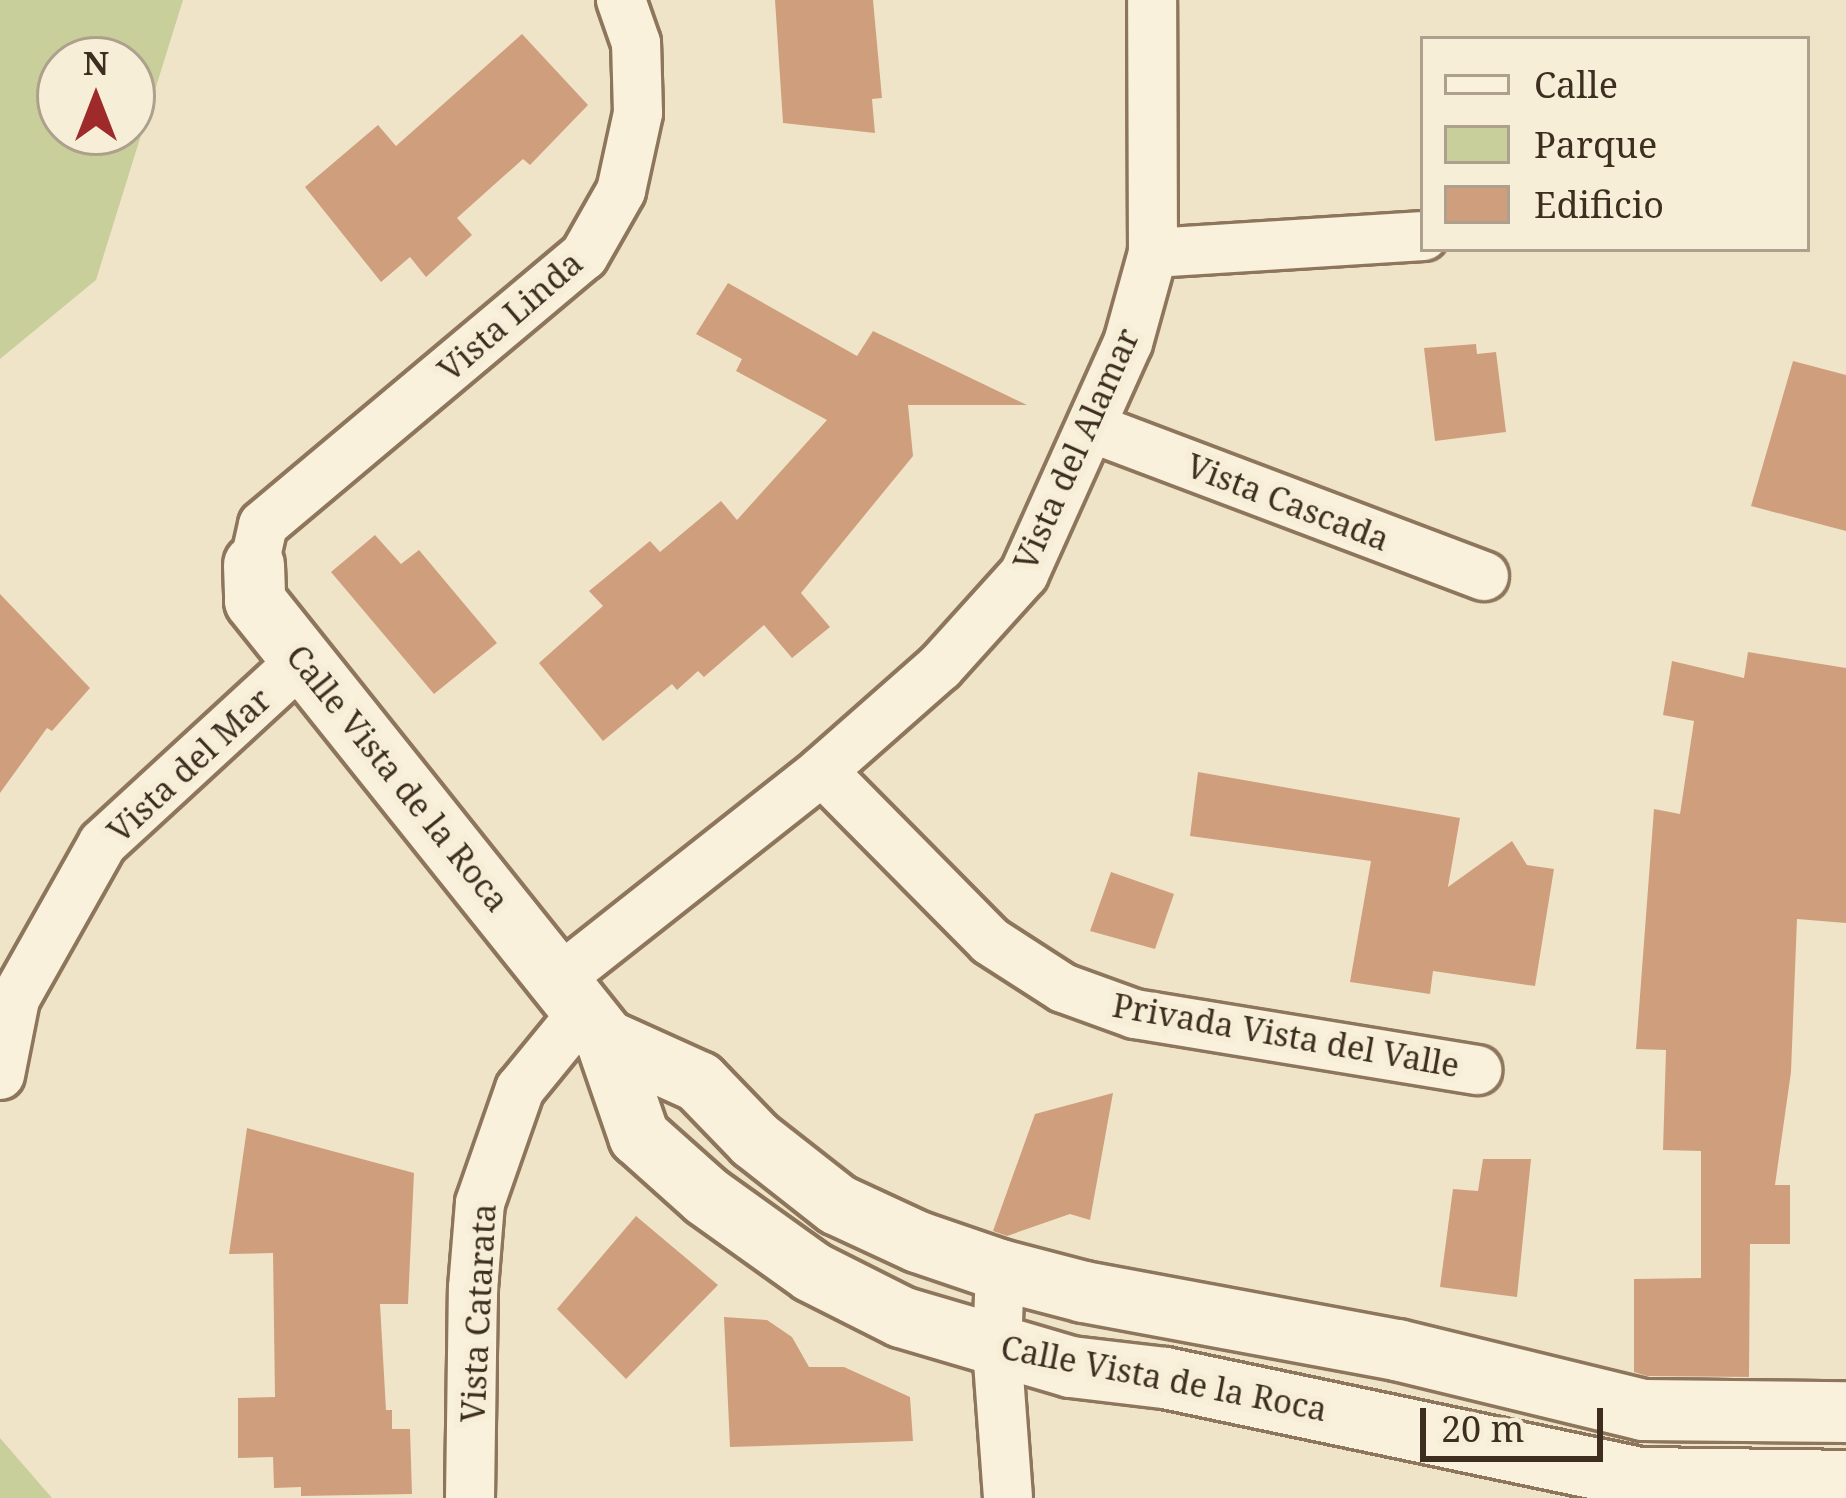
<!DOCTYPE html>
<style>
body{margin:0}
#map{position:relative;width:1846px;height:1498px;overflow:hidden;background:#f0e4c8;font-family:"Noto Serif",serif}
div>[style]{position:absolute}
.green>*{inset:0;background:#c9cf9b}
.building>*{inset:0;background:#cf9f7d}
.roads{filter:drop-shadow(3px 0 #8d765c) drop-shadow(-3px 0 #8d765c) drop-shadow(0 3px #8d765c) drop-shadow(0 -3px #8d765c)}
.minor>*{height:48px;margin:-24px;padding:0 24px;transform-origin:24px;border-radius:24px;background:#faf1dc}
.tertiary>*{height:60px;margin:-30px;padding:0 30px;transform-origin:30px;border-radius:30px;background:#faf1dc}
span{translate:-50% -50%;white-space:nowrap;text-align:center;line-height:1.15;-webkit-text-stroke:12px #f7eed8;paint-order:stroke}
.street-label{font-size:33px;color:#3d2e20}
.legend{position:absolute;left:1420px;top:36px;width:390px;height:216px;box-sizing:border-box;background:#f7eed8;border:3px solid #ada18e;margin:0;padding:15px 21px;list-style:none;font-size:36px;color:#3d2e20}
.legend li{display:flex;align-items:center;gap:24px;height:60px}
.legend b{width:60px;border:3px solid #ada18e}
.north{position:absolute;left:36px;top:36px;width:120px;height:120px;box-sizing:border-box;background:#f7eed8;border:3px solid #ada18e;border-radius:50%;rotate:0deg;font-size:33px;font-weight:700;line-height:48px;text-align:center;color:#3d2e20}
.north::after{content:'';display:block;margin:auto;width:42px;height:54px;background:#9e2a2b;clip-path:polygon(50% 0,100% 100%,50% 72%,0 100%)}
.scale{position:absolute;left:1420px;top:1408px;width:183px;height:54px;box-sizing:border-box;border:6px solid #3d2e20;border-top:0;padding-left:15px;font-size:36px;line-height:42px;white-space:nowrap;color:#3d2e20;-webkit-text-stroke:9px #f7eed8;paint-order:stroke}
</style>
<div id="map">
<div class="green">
<div style="clip-path:polygon(evenodd,0 0,183px 0,96px 280px,0 359px,0 0,60px 60px,132px 60px,132px 132px,60px 132px,60px 60px)"></div>
<div style="clip-path:polygon(0 1438px,52px 1498px,0 1498px)"></div>
</div>
<div class="building">
<div style="clip-path:polygon(775px 0,873px 0,882px 98px,872px 99px,875px 133px,783px 123px)"></div>
<div style="clip-path:polygon(522px 34px,588px 105px,530px 165px,523px 159px,457px 218px,472px 235px,426px 277px,410px 257px,381px 282px,305px 187px,378px 125px,396px 146px)"></div>
<div style="clip-path:polygon(728px 283px,857px 356px,873px 331px,1027px 405px,908px 405px,913px 456px,801px 593px,830px 627px,792px 658px,764px 625px,704px 677px,698px 671px,677px 690px,672px 684px,603px 741px,539px 663px,603px 606px,589px 591px,650px 541px,660px 552px,721px 501px,737px 520px,827px 420px,736px 371px,742px 359px,696px 334px)"></div>
<div style="clip-path:polygon(1476px 344px,1477px 354px,1496px 352px,1506px 432px,1435px 441px,1424px 348px)"></div>
<div style="clip-path:polygon(1793px 361px,1846px 375px,1846px 531px,1751px 506px)"></div>
<div style="clip-path:polygon(375px 535px,401px 564px,419px 550px,497px 643px,434px 694px,331px 572px)"></div>
<div style="clip-path:polygon(0 594px,90px 688px,52px 731px,47px 728px,0 793px)"></div>
<div style="clip-path:polygon(1748px 652px,1846px 668px,1846px 923px,1797px 919px,1791px 1072px,1775px 1185px,1790px 1185px,1790px 1244px,1750px 1244px,1749px 1377px,1647px 1376px,1634px 1372px,1634px 1279px,1701px 1278px,1701px 1151px,1663px 1150px,1666px 1050px,1636px 1049px,1654px 809px,1680px 814px,1694px 721px,1663px 715px,1672px 661px,1744px 678px)"></div>
<div style="clip-path:polygon(1198px 772px,1460px 818px,1448px 887px,1512px 841px,1527px 865px,1554px 869px,1535px 986px,1433px 971px,1430px 994px,1350px 982px,1371px 861px,1190px 836px)"></div>
<div style="clip-path:polygon(1111px 872px,1174px 894px,1155px 949px,1090px 931px)"></div>
<div style="clip-path:polygon(1113px 1093px,1090px 1220px,1070px 1214px,1007px 1236px,993px 1231px,1035px 1114px)"></div>
<div style="clip-path:polygon(247px 1128px,414px 1173px,408px 1304px,380px 1304px,386px 1410px,392px 1410px,392px 1429px,410px 1429px,412px 1494px,301px 1496px,301px 1487px,274px 1488px,273px 1457px,238px 1458px,238px 1398px,275px 1397px,273px 1253px,229px 1254px)"></div>
<div style="clip-path:polygon(1483px 1159px,1531px 1159px,1517px 1297px,1440px 1287px,1453px 1189px,1478px 1191px)"></div>
<div style="clip-path:polygon(636px 1216px,718px 1285px,626px 1379px,557px 1309px)"></div>
<div style="clip-path:polygon(724px 1317px,767px 1320px,792px 1337px,809px 1367px,844px 1367px,910px 1397px,913px 1441px,730px 1447px)"></div>
</div>
<div class="roads">
<div class="minor">
<div style="left:1153px;top:253px;width:271px;rotate:-3.6deg"></div>
<div style="left:1092px;top:428px;width:419px;rotate:20.7deg"></div>
<div style="left:254px;top:565px;width:41px;rotate:-77.3deg"></div>
<div style="left:263px;top:525px;width:419px;rotate:-40deg"></div>
<div style="left:584px;top:256px;width:75px;rotate:-60.4deg"></div>
<div style="left:621px;top:191px;width:80px;rotate:-77.7deg"></div>
<div style="left:638px;top:113px;width:70px;rotate:-91.6deg"></div>
<div style="left:636px;top:43px;width:46px;rotate:-109.2deg"></div>
<div style="left:822px;top:771px;width:239px;rotate:45.3deg"></div>
<div style="left:990px;top:941px;width:87px;rotate:32.8deg"></div>
<div style="left:1063px;top:988px;width:77px;rotate:19.9deg"></div>
<div style="left:1135px;top:1014px;width:347px;rotate:9.3deg"></div>
<div style="left:559px;top:979px;width:335px;rotate:-38.3deg"></div>
<div style="left:822px;top:771px;width:157px;rotate:-41.4deg"></div>
<div style="left:940px;top:667px;width:125px;rotate:-47.9deg"></div>
<div style="left:1024px;top:574px;width:253px;rotate:-65.8deg"></div>
<div style="left:1128px;top:343px;width:93px;rotate:-74.5deg"></div>
<div style="left:1153px;top:253px;width:253px;rotate:-90.2deg"></div>
<div style="left:0;top:1075px;width:77px;rotate:-78.8deg"></div>
<div style="left:15px;top:999px;width:179px;rotate:-60.6deg"></div>
<div style="left:103px;top:843px;width:272px;rotate:-42.6deg"></div>
<div style="left:1000px;top:1270px;width:78px;rotate:92.2deg"></div>
<div style="left:997px;top:1348px;width:150px;rotate:85.8deg"></div>
<div style="left:470px;top:1498px;width:210px;rotate:-89.2deg"></div>
<div style="left:473px;top:1288px;width:85px;rotate:-85.3deg"></div>
<div style="left:480px;top:1203px;width:121px;rotate:-70.7deg"></div>
<div style="left:520px;top:1089px;width:99px;rotate:-50.7deg"></div>
</div>
<div class="tertiary">
<div style="left:254px;top:565px;width:36px;rotate:88deg"></div>
<div style="left:255px;top:601px;width:562px;rotate:51.36deg"></div>
<div style="left:606px;top:1040px;width:102px;rotate:71deg"></div>
<div style="left:639px;top:1136px;width:90px;rotate:41.8deg"></div>
<div style="left:706px;top:1196px;width:130px;rotate:35.6deg"></div>
<div style="left:812px;top:1272px;width:100px;rotate:26.8deg"></div>
<div style="left:901px;top:1317px;width:177px;rotate:16.4deg"></div>
<div style="left:1071px;top:1367px;width:95px;rotate:6.7deg"></div>
<div style="left:1165px;top:1378px;width:486px;rotate:11.9deg"></div>
<div style="left:1641px;top:1478px;width:205px;rotate:0.8deg"></div>
<div style="left:606px;top:1040px;width:102px;rotate:24.3deg"></div>
<div style="left:699px;top:1082px;width:81px;rotate:46deg"></div>
<div style="left:755px;top:1140px;width:105px;rotate:38.1deg"></div>
<div style="left:838px;top:1205px;width:88px;rotate:24.8deg"></div>
<div style="left:918px;top:1242px;width:87px;rotate:18.9deg"></div>
<div style="left:1000px;top:1270px;width:87px;rotate:14.7deg"></div>
<div style="left:1084px;top:1292px;width:318px;rotate:10.5deg"></div>
<div style="left:1397px;top:1350px;width:253px;rotate:13.7deg"></div>
<div style="left:1643px;top:1410px;width:203px;rotate:0.6deg"></div>
</div>
</div>
<div class="street-label">
<span style="left:510px;top:316px;rotate:-41deg">Vista Linda</span>
<span style="left:1076px;top:449px;rotate:-66deg">Vista del Alamar</span>
<span style="left:1288px;top:502px;rotate:21deg">Vista Cascada</span>
<span style="left:189px;top:765px;rotate:-43deg">Vista del Mar</span>
<span style="left:398px;top:778px;rotate:51deg">Calle Vista de la Roca</span>
<span style="left:1286px;top:1035px;rotate:10deg">Privada Vista del Valle</span>
<span style="left:478px;top:1313px;rotate:-87deg">Vista Catarata</span>
<span style="left:1164px;top:1378px;rotate:11deg">Calle Vista de la Roca</span>
</div>
<ul class="legend">
<li><b style="height:15px;background:#faf1dc"></b>Calle</li>
<li><b style="height:33px;background:#c9cf9b"></b>Parque</li>
<li><b style="height:33px;background:#cf9f7d"></b>Edificio</li>
</ul>
<div class="north">N</div>
<div class="scale">20 m</div>
</div>
